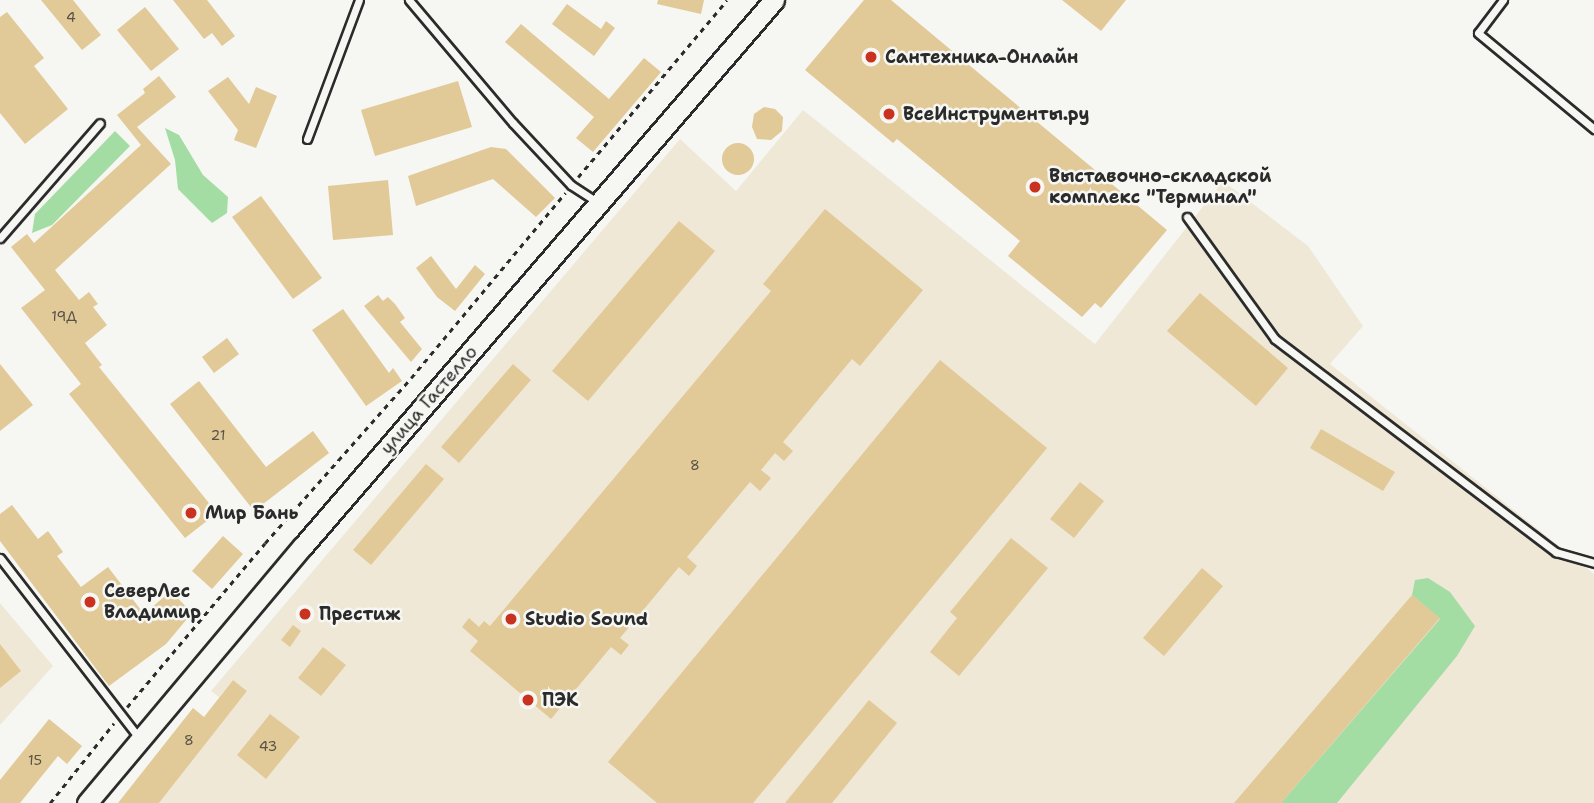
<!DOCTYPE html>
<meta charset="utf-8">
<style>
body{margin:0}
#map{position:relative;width:1594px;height:803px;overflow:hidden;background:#f6f6f2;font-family:"Shantell Sans",sans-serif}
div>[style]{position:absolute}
.built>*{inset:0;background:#f0e8d7}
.green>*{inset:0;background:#a3dda3}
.building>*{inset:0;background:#e1c998}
.round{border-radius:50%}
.path>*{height:2.5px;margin-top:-1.25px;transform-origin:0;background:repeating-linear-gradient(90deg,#2b2b2b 0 5px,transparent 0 10px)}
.roads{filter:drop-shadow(2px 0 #2b2b2b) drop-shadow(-2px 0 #2b2b2b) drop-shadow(0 2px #2b2b2b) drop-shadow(0 -2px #2b2b2b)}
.service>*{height:7px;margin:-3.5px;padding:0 3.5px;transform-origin:3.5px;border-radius:3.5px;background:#f6f6f2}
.secondary>*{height:19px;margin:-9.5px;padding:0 9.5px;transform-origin:9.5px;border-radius:9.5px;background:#f6f6f2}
.dots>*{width:19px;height:19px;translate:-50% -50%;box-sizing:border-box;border:4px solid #f6f6f2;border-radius:50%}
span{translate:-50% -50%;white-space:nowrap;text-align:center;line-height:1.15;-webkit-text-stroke:5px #f6f6f2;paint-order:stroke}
.number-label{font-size:14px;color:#585246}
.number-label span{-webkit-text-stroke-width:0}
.poi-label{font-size:18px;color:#2b2b2b;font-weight:700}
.left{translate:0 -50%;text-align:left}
.street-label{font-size:18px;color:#2b2b2b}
</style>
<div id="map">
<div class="built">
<div style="clip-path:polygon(803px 110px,1095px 344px,1223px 181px,1308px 246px,1363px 326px,1330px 364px,1594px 574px,1594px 803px,159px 803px,247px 691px,233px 680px,219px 697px,211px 691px,680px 139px,736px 191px)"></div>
<div style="clip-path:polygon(0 603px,53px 666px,0 725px)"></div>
</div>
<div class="green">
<div style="clip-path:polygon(165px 128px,179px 135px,203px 175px,228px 197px,227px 213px,212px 223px,178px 189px,175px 160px)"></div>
<div style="clip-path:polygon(115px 131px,130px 146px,52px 225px,32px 233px,35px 214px)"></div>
<div style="clip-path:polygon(1428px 578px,1450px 592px,1475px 626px,1457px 656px,1337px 803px,1281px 803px,1440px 619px,1412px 595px,1415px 580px)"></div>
</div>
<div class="building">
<div style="clip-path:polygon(41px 0,73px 0,101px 35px,82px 50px)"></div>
<div style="clip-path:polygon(173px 0,207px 0,235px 36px,222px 46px,212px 33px,204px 39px)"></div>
<div style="clip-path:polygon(658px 0,704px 0,701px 14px,657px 4px)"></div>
<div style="clip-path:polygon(864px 0,891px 0,1167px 230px,1101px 308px,1095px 303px,1082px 317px,1008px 256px,1020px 241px,897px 139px,893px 143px,805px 70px)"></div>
<div style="clip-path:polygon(1062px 0,1126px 0,1101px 31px)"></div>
<div style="clip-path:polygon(567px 4px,601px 29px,606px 21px,615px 28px,594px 56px,552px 24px)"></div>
<div style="clip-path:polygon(145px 7px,179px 49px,151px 71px,117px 30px)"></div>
<div style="clip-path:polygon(7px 12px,44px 58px,34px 66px,68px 109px,25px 144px,0 113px,0 17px)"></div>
<div style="clip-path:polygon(521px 24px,609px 99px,644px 58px,661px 72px,593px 152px,576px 138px,594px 117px,505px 42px)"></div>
<div style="clip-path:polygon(159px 76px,176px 97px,137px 127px,171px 164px,55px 270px,79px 300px,89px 292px,98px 304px,93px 307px,107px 325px,85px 343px,102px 365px,99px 367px,217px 513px,185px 538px,69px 394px,81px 384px,21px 308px,45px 290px,11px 247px,27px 234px,34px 243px,141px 145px,117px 115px,145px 93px,143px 89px)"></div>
<div style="clip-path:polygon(228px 77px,249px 104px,256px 87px,277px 96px,256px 148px,234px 140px,238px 130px,208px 91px)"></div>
<div style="clip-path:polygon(458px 81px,472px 127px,375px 156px,361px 110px)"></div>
<div style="clip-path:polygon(764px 107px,775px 109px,783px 117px,782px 131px,771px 140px,757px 139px,752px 127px,754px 114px)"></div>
<div class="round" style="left:722px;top:143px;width:32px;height:32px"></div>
<div style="clip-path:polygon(491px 147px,506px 149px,555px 198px,536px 217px,493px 179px,416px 206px,408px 176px)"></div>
<div style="clip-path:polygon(388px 180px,393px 235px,333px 240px,328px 186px)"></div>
<div style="clip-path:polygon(261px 196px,322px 278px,293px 299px,232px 217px)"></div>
<div style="clip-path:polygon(825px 209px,923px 290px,860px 366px,852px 359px,783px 442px,793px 451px,784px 461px,775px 453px,761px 470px,771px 478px,760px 491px,750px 482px,687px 557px,697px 566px,689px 576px,679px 567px,620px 638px,629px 645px,621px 655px,611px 647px,551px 719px,470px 651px,478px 641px,462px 627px,469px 618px,479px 627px,484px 621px,490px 626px,771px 291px,763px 284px)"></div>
<div style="clip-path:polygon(679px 221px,715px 251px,588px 401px,552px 371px)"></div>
<div style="clip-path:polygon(431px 256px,456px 289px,475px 265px,485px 274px,455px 311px,437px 297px,416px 268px)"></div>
<div style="clip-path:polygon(1200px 293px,1288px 368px,1256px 406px,1167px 331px)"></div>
<div style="clip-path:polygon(378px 295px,383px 301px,388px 297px,395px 304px,405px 318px,400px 322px,422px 349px,411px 362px,364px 306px)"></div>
<div style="clip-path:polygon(343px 309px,389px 373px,393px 368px,402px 381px,366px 406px,312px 330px)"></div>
<div style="clip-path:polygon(227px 338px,239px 354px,214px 373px,202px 357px)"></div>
<div style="clip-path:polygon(940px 360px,1047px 448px,753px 803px,657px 803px,608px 762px)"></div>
<div style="clip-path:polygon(0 364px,33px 405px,0 431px)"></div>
<div style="clip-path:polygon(513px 364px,531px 380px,459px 463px,441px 447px)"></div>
<div style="clip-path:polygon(199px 381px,266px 467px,313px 431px,329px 453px,254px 511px,170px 404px)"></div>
<div style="clip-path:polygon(1321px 429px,1395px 472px,1383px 491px,1310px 448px)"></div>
<div style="clip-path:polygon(426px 464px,444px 479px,371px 565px,353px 550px)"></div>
<div style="clip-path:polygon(1080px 482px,1104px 501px,1074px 538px,1050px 519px)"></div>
<div style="clip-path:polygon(12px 505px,38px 539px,48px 531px,63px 552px,57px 556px,81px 587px,108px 567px,144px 614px,171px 591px,192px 613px,166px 644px,109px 686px,0 541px,0 514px)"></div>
<div style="clip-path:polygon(223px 536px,243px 554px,212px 589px,192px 571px)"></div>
<div style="clip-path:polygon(1011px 538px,1048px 568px,959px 676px,930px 652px,957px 618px,950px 612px)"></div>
<div style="clip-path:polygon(1202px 568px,1223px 586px,1164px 656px,1143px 638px)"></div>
<div style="clip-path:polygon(1412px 595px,1440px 618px,1281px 803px,1234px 803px)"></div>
<div style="clip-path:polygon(293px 625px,301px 631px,290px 647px,281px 640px)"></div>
<div style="clip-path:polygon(0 644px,21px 671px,0 688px)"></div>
<div style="clip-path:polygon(323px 647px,346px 665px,321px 696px,298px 678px)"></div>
<div style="clip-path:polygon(233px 680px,247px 691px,159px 803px,118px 803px,193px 708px,204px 717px)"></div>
<div style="clip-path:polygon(869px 700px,897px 723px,832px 803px,785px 803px)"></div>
<div style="clip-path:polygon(270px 714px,300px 737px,266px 779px,237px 755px)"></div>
<div style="clip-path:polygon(49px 719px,82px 746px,67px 764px,58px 756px,20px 803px,0 803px,0 780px)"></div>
</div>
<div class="path">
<div style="left:578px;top:177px;width:231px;rotate:-49.9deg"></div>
<div style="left:127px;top:707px;width:214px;rotate:-49.9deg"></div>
<div style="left:265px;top:543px;width:220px;rotate:-48.5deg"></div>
<div style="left:411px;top:378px;width:241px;rotate:-50.2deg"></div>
<div style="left:50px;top:803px;width:102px;rotate:-51.3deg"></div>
</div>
<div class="roads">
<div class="service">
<div style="left:409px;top:0;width:161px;rotate:49.8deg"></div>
<div style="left:513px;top:123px;width:85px;rotate:46.9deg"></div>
<div style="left:571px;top:185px;width:30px;rotate:33deg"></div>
<div style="left:1503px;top:0;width:41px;rotate:127.1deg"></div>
<div style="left:1478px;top:33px;width:151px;rotate:39.6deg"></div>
<div style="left:307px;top:139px;width:148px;rotate:-69.5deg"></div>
<div style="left:1187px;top:217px;width:150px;rotate:54.2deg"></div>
<div style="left:1275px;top:339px;width:353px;rotate:37.2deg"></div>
<div style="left:1556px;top:552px;width:40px;rotate:16deg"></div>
<div style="left:0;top:238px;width:152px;rotate:-49deg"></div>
<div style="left:0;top:558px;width:227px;rotate:52.3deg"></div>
</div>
<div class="secondary">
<div style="left:87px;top:803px;width:336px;rotate:-50deg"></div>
<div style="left:303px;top:546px;width:721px;rotate:-49.22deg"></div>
</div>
</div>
<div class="dots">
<div style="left:871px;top:57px;background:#c8321e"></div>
<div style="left:889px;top:114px;background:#c8321e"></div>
<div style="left:1035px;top:187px;background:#c8321e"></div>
<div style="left:191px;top:513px;background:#c8321e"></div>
<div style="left:90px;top:602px;background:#c8321e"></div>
<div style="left:305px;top:614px;background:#c8321e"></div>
<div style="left:511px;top:619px;background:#c8321e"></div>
<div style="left:528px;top:700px;background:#c8321e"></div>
</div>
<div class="number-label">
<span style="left:71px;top:17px">4</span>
<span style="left:64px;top:316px">19Д</span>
<span style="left:218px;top:435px">21</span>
<span style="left:695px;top:465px">8</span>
<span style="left:189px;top:740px">8</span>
<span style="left:268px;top:746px">43</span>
<span style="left:35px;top:760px">15</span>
</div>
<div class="poi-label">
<span class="left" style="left:885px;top:57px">Сантехника-Онлайн</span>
<span class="left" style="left:903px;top:114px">ВсеИнструменты.ру</span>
<span class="left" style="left:1049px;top:187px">Выставочно-складской<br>комплекс "Терминал"</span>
<span class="left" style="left:205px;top:513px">Мир Бань</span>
<span class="left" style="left:104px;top:602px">СеверЛес<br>Владимир</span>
<span class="left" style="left:319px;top:614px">Престиж</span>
<span class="left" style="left:525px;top:619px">Studio Sound</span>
<span class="left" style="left:542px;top:700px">ПЭК</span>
</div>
<div class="street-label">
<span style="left:429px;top:400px;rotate:-49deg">улица Гастелло</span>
</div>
</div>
